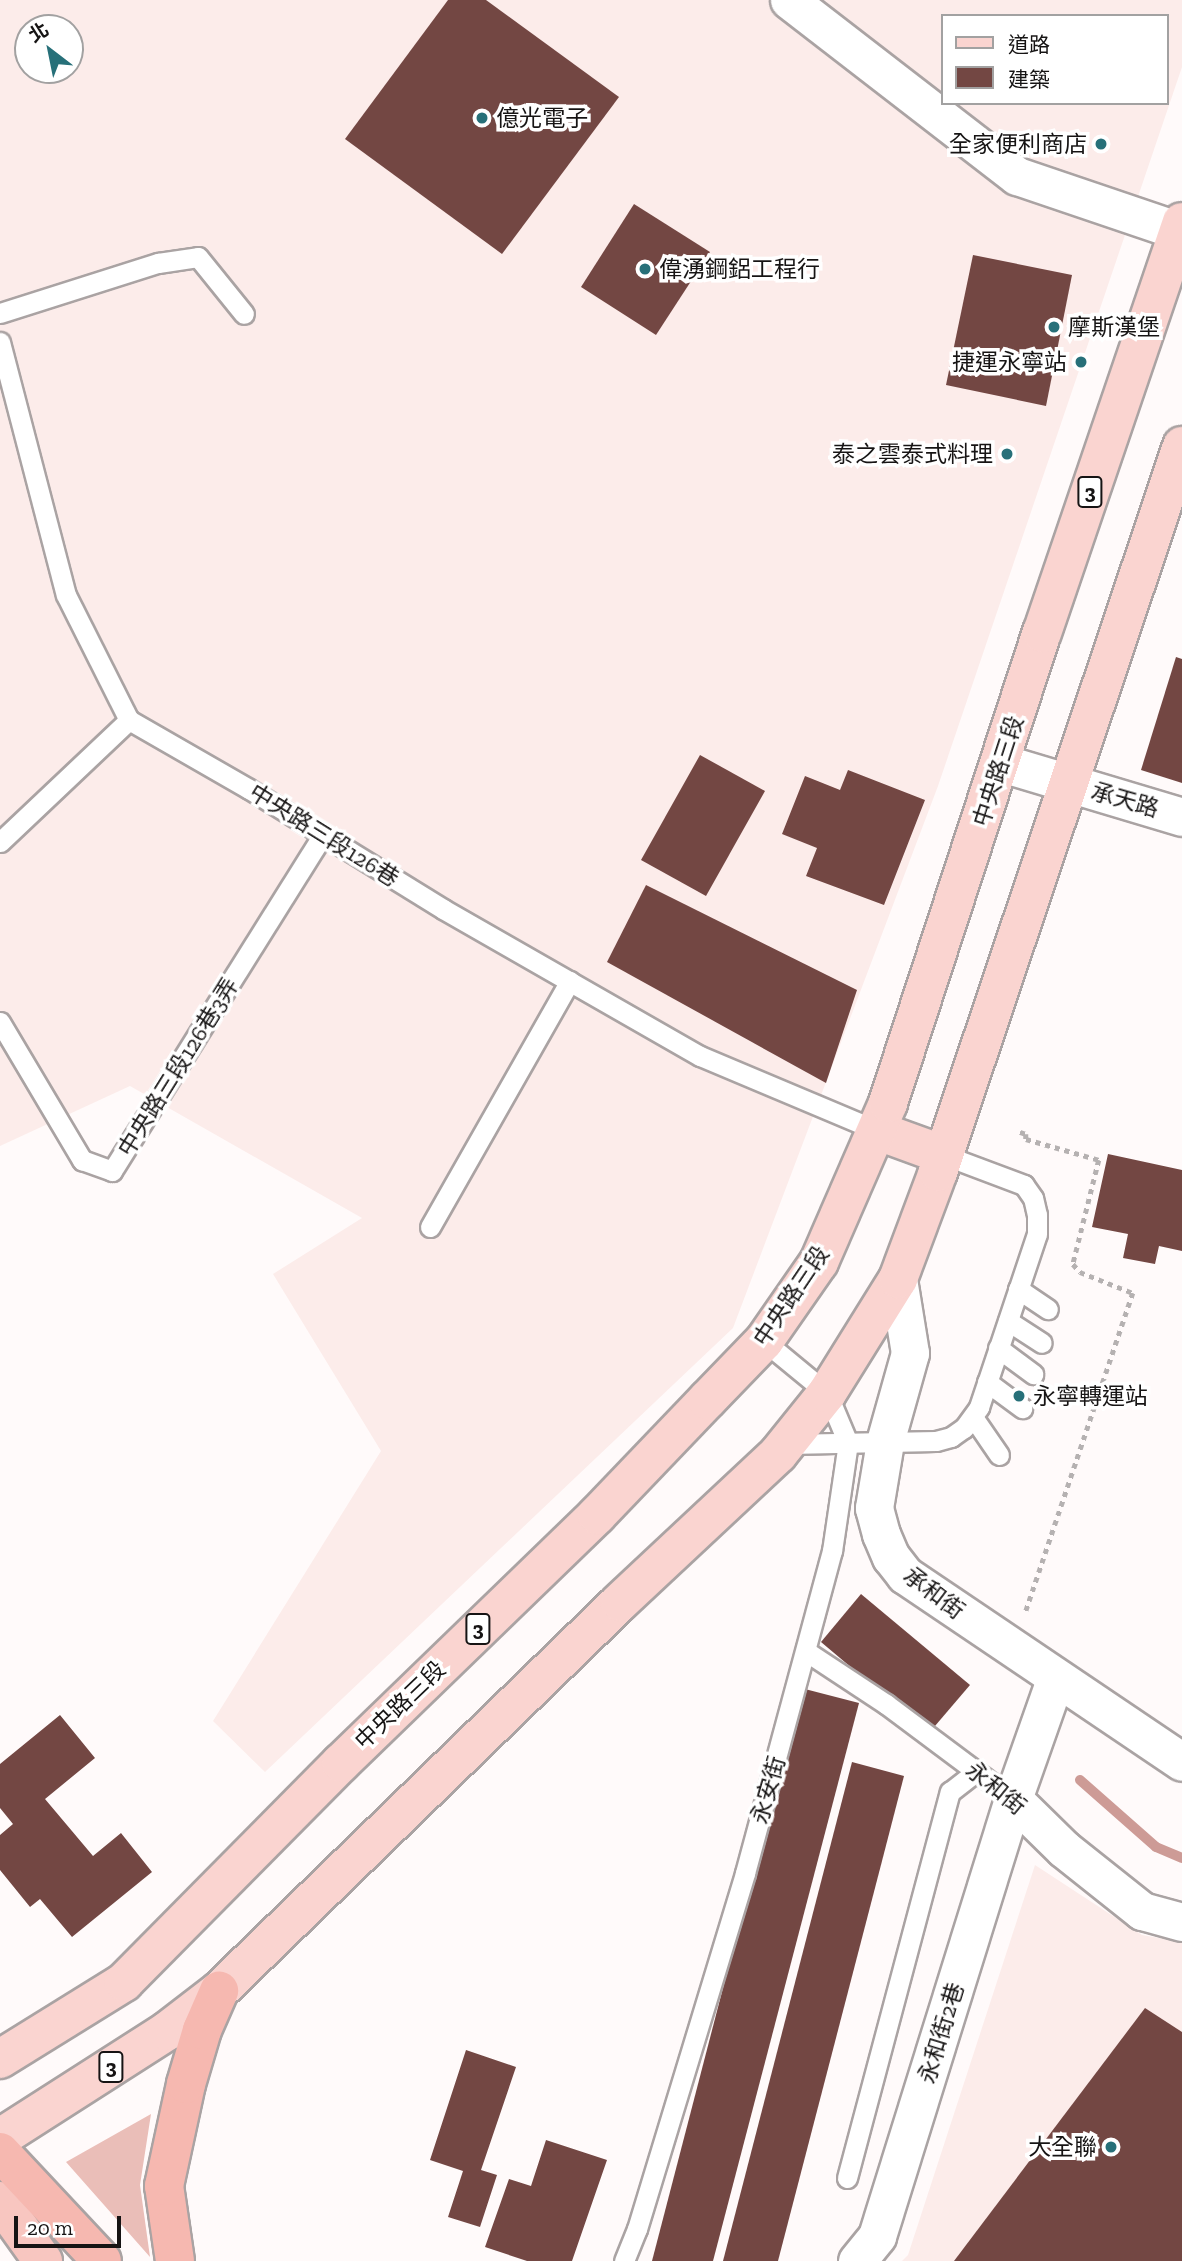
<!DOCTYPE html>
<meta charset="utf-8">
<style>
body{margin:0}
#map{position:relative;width:1182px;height:2261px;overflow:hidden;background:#fffafa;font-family:"Zilla Slab","Noto Sans TC",serif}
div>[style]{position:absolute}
.built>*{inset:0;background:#fcecea}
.green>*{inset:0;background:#eabeb8}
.stream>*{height:10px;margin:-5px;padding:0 5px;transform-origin:5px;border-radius:5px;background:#cd9b96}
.building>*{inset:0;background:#734743}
.path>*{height:4.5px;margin-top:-2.25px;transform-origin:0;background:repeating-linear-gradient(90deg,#b5b1b1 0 5px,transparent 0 10px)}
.roads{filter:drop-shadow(2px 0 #aaa3a3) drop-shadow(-2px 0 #aaa3a3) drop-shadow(0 2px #aaa3a3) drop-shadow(0 -2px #aaa3a3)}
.service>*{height:19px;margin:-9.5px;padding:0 9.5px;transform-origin:9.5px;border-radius:9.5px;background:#fff}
.minor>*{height:37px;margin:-18.5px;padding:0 18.5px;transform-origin:18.5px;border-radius:18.5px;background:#fff}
.primary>*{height:38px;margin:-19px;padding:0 19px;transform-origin:19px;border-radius:19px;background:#fad4d0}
.trunk>*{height:38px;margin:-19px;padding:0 19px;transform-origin:19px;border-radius:19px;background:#f8c6c0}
.motorway>*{height:38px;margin:-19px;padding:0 19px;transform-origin:19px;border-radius:19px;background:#f6b8b0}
.dots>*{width:19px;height:19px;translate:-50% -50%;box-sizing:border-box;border:4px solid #fff;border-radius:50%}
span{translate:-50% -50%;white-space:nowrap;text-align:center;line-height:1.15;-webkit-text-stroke:7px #fff;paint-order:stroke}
.shield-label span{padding:2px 5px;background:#fff;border:2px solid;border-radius:5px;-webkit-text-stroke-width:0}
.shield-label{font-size:21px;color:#161414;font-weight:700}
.poi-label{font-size:23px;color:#161414}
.left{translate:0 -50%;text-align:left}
.right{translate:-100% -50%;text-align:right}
.street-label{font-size:23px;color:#161414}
.legend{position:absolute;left:941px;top:14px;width:228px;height:91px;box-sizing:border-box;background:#fff;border:2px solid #a2a1a1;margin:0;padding:9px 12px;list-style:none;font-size:21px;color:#161414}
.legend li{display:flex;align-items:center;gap:14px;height:35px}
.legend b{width:35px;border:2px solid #a2a1a1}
.north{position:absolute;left:14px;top:14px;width:70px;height:70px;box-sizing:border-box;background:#fff;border:2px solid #a2a1a1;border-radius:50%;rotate:328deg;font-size:19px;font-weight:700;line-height:28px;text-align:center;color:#161414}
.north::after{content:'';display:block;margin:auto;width:24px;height:32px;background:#277079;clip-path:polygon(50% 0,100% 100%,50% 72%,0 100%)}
.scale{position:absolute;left:14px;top:2216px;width:107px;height:32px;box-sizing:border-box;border:4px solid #161414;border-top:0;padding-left:9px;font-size:21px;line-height:24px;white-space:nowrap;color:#161414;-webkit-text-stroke:5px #fff;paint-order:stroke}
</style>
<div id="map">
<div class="built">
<div style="clip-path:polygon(evenodd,0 0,1182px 0,1182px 67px,938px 786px,733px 1328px,265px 1772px,213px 1721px,381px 1451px,273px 1274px,362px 1218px,130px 1086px,0 1146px,0 0,942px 16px,1166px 16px,1166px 103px,942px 103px,942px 16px,0 0,28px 28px,70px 28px,70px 70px,28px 70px,28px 28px)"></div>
<div style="clip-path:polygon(1035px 1865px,1142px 1935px,1182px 1942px,1182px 2261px,902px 2261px,908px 2255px)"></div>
</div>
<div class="green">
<div style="clip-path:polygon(151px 2114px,140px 2185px,150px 2257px,66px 2162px)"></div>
</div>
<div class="stream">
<div style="left:1080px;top:1780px;width:101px;rotate:41.4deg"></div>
<div style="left:1156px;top:1847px;width:28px;rotate:23deg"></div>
</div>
<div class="building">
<div style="clip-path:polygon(448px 0,486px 0,619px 97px,502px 254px,345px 139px)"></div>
<div style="clip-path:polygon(634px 204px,710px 252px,656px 335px,581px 287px)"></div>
<div style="clip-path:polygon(973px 255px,1072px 275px,1046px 406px,946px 385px)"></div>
<div style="clip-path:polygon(1176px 657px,1182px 659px,1182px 783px,1141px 770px)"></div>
<div style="clip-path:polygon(700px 755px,765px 791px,706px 896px,641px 860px)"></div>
<div style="clip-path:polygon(848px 770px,925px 800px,884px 905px,806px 876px,817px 848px,782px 834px,805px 776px,840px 790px)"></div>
<div style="clip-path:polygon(646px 885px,857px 990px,826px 1083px,607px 962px)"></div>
<div style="clip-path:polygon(1108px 1154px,1182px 1170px,1182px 1251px,1159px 1246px,1155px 1264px,1123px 1258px,1128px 1234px,1092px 1227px)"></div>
<div style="clip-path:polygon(861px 1594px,970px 1685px,929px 1733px,821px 1642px)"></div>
<div style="clip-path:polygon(801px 1688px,859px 1703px,713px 2261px,652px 2261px)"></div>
<div style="clip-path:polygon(60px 1715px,95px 1758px,45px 1799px,93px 1856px,121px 1833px,152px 1872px,72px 1937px,40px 1899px,30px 1907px,0 1870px,0 1835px,13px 1824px,0 1808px,0 1764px)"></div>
<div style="clip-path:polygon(852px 1762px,904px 1776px,882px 1861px,778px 2261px,723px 2261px)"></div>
<div style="clip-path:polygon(1145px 2008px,1182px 2032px,1182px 2261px,954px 2261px)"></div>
<div style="clip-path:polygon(466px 2050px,516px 2067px,481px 2170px,497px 2175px,480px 2227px,448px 2217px,463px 2171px,430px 2160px)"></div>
<div style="clip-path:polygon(546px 2140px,607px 2160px,572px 2261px,527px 2261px,485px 2247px,509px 2179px,531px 2186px)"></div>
</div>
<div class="path">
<div style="left:1020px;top:1132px;width:6px;rotate:18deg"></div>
<div style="left:1026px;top:1134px;width:5px;rotate:90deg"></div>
<div style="left:1026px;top:1139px;width:76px;rotate:16deg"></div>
<div style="left:1099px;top:1160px;width:107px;rotate:104deg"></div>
<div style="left:1073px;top:1264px;width:11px;rotate:49deg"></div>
<div style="left:1080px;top:1272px;width:57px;rotate:21.6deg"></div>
<div style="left:1133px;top:1293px;width:339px;rotate:108.6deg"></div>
</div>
<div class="roads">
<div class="service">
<div style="left:0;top:313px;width:166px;rotate:-17.6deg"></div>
<div style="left:158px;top:263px;width:40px;rotate:-8.5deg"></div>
<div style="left:198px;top:257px;width:73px;rotate:51.1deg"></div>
<div style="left:0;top:342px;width:261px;rotate:75.4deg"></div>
<div style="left:66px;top:595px;width:140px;rotate:63.3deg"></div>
<div style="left:129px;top:720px;width:138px;rotate:29.9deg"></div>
<div style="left:249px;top:789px;width:228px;rotate:31.7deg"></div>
<div style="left:443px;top:909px;width:296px;rotate:29.8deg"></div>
<div style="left:700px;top:1056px;width:193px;rotate:22.8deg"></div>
<div style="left:0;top:842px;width:178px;rotate:-43.4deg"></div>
<div style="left:0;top:1022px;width:161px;rotate:59.3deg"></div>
<div style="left:82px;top:1160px;width:32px;rotate:20deg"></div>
<div style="left:112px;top:1171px;width:397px;rotate:-57.9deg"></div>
<div style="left:430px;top:1227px;width:283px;rotate:-60.4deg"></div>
<div style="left:1018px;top:1289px;width:36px;rotate:34deg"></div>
<div style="left:1008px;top:1321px;width:40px;rotate:32.9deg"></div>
<div style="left:998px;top:1348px;width:44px;rotate:36.6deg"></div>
<div style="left:987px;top:1382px;width:44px;rotate:36.6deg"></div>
<div style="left:973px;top:1417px;width:46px;rotate:55.6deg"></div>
<div style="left:787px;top:1444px;width:149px;rotate:-1.2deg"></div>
<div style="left:936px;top:1441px;width:16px;rotate:-15deg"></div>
<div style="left:951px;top:1437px;width:16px;rotate:-35deg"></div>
<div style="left:964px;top:1428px;width:26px;rotate:-54deg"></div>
<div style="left:979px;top:1407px;width:182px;rotate:-71.5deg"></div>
<div style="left:1037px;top:1234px;width:19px;rotate:-90deg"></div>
<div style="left:1037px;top:1215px;width:17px;rotate:-103deg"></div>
<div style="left:1033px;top:1198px;width:16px;rotate:-125deg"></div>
<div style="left:1024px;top:1185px;width:85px;rotate:-159.4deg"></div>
<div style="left:807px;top:1652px;width:95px;rotate:33.4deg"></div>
<div style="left:886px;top:1704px;width:159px;rotate:36.8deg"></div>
<div style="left:847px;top:2178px;width:400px;rotate:-75.1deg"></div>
<div style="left:950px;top:1792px;width:34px;rotate:-38deg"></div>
<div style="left:624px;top:2261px;width:35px;rotate:-68deg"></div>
<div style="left:637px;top:2229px;width:372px;rotate:-73.1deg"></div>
<div style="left:745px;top:1873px;width:334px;rotate:-74.9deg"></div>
<div style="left:832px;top:1551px;width:109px;rotate:-81.6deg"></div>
<div style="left:848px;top:1443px;width:54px;rotate:-112.8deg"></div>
<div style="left:827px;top:1393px;width:82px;rotate:-140.5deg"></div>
</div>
<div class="minor">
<div style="left:789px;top:0;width:288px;rotate:37.7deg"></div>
<div style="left:1017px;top:176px;width:174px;rotate:18.7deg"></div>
<div style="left:1002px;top:763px;width:188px;rotate:16.7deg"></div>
<div style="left:898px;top:1279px;width:75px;rotate:80.8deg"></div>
<div style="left:910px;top:1353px;width:92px;rotate:105.7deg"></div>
<div style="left:885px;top:1442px;width:67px;rotate:99.5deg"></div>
<div style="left:874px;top:1508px;width:27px;rotate:75deg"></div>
<div style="left:881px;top:1534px;width:25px;rotate:67deg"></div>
<div style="left:891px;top:1557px;width:23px;rotate:52deg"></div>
<div style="left:905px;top:1575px;width:334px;rotate:34deg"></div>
<div style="left:1013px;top:1799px;width:71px;rotate:44.4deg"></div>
<div style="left:1064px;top:1849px;width:100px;rotate:38.5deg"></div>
<div style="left:1142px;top:1911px;width:41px;rotate:15.4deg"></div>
<div style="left:857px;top:2261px;width:32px;rotate:-51deg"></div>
<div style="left:877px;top:2236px;width:458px;rotate:-72.7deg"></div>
<div style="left:1013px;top:1799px;width:126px;rotate:-70.6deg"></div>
</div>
<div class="primary">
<div style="left:878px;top:1131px;width:70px;rotate:20deg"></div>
<div style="left:0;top:2059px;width:146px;rotate:-31.8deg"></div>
<div style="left:124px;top:1982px;width:308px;rotate:-45.3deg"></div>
<div style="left:341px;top:1763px;width:356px;rotate:-44.1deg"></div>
<div style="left:597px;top:1515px;width:159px;rotate:-46.3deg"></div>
<div style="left:707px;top:1400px;width:82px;rotate:-46deg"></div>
<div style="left:764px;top:1341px;width:96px;rotate:-55.2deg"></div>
<div style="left:819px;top:1262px;width:173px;rotate:-66.5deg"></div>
<div style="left:888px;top:1103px;width:495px;rotate:-71.9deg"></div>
<div style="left:1042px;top:633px;width:434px;rotate:-71.2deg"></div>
<div style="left:0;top:2138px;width:198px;rotate:-32.6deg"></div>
<div style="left:167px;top:2031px;width:66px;rotate:-37.6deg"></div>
<div style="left:219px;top:1991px;width:559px;rotate:-44.13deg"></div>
<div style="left:620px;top:1602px;width:216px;rotate:-43.1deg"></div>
<div style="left:778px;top:1454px;width:78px;rotate:-51.2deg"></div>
<div style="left:827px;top:1393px;width:134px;rotate:-58.1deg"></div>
<div style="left:898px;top:1279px;width:114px;rotate:-69.5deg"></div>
<div style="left:938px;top:1172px;width:766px;rotate:-71.42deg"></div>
</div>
<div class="trunk">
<div style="left:0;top:2201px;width:74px;rotate:54.4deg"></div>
</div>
<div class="motorway">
<div style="left:0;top:2152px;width:149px;rotate:46.9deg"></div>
<div style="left:175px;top:2261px;width:76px;rotate:-98.3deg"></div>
<div style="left:164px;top:2186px;width:104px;rotate:-77.8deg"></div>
<div style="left:186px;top:2084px;width:56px;rotate:-73.5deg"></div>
<div style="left:202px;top:2030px;width:43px;rotate:-66.4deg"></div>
</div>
</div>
<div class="dots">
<div style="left:482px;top:118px;background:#277079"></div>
<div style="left:1101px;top:144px;background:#277079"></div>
<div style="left:645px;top:269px;background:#277079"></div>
<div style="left:1054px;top:327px;background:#277079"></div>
<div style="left:1081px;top:362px;background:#277079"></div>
<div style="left:1007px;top:454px;background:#277079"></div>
<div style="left:1019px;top:1396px;background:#277079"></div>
<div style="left:1111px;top:2147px;background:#277079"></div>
</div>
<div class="shield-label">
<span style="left:1090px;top:492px">3</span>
<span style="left:478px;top:1629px">3</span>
<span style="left:111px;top:2067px">3</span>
</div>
<div class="poi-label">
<span class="left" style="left:496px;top:118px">億光電子</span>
<span class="right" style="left:1087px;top:144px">全家便利商店</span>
<span class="left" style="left:659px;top:269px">偉湧鋼鋁工程行</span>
<span class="left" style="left:1068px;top:327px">摩斯漢堡</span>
<span class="right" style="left:1067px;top:362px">捷運永寧站</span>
<span class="right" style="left:993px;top:454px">泰之雲泰式料理</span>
<span class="left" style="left:1033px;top:1396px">永寧轉運站</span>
<span class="right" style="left:1097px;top:2147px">大全聯</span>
</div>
<div class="street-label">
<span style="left:998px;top:771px;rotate:-72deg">中央路三段</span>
<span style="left:1125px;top:800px;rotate:16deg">承天路</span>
<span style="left:324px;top:835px;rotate:32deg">中央路三段126巷</span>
<span style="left:178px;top:1067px;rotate:-58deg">中央路三段126巷3弄</span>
<span style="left:791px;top:1296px;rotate:-56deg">中央路三段</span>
<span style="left:934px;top:1593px;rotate:37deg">承和街</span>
<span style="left:400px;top:1705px;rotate:-44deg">中央路三段</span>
<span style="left:996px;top:1788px;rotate:39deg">永和街</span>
<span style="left:768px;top:1790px;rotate:-74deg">永安街</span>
<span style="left:941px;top:2033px;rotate:-73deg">永和街2巷</span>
</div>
<ul class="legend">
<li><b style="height:9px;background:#fad4d0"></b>道路</li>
<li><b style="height:19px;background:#734743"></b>建築</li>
</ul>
<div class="north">北</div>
<div class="scale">20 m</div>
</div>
